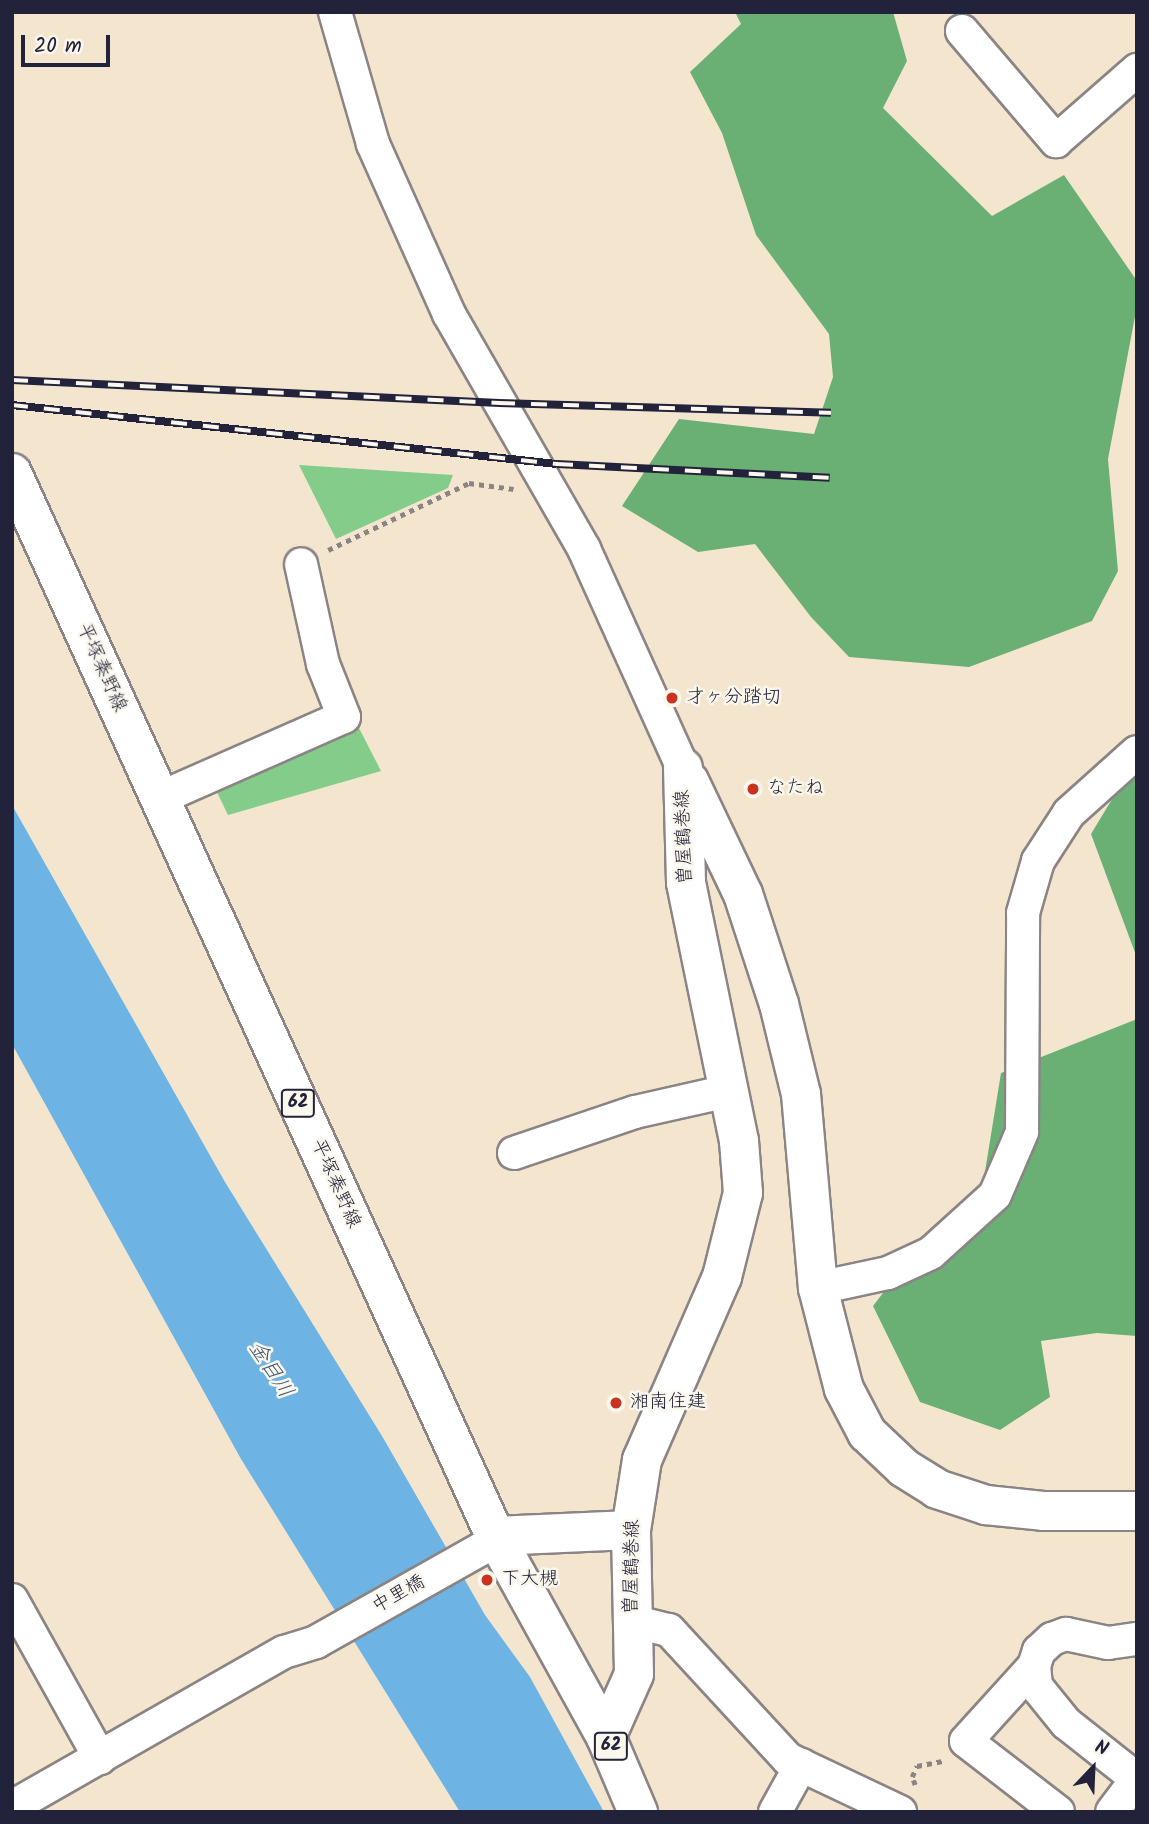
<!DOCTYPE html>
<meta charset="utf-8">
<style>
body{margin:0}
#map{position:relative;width:1149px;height:1824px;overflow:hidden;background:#f4e6ce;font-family:Kalam,"Klee One",sans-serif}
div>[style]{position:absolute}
.green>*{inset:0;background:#83cc89}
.forest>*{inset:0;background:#6ab075}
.water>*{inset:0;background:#6db4e4}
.path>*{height:4.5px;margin-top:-2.25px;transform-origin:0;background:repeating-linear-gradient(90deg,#8b8484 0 5px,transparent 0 10px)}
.roads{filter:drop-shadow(2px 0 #8b8484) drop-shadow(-2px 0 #8b8484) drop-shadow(0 2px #8b8484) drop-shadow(0 -2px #8b8484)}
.minor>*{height:32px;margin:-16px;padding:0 16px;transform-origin:16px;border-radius:16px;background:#fff}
.major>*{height:38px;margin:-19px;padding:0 19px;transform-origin:19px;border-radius:19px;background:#fff}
.rail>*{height:8px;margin-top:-4px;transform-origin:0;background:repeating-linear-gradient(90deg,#fbf7ec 0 16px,#22223b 0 32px);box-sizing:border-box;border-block:2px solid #22223b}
.dots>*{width:19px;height:19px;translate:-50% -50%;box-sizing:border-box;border:4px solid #fbf7ec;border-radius:50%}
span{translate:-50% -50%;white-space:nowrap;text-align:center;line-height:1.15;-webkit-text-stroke:5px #fbf7ec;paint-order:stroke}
.shield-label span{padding:2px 5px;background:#fbf7ec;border:2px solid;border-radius:5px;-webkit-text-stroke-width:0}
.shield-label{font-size:18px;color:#22223b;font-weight:700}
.street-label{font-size:19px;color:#22223b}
.poi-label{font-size:19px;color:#22223b}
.left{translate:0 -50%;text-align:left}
.water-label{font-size:21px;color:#3c5576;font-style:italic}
.frame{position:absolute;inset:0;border:14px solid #22223b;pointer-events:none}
.north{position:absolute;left:1058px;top:1733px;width:70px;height:70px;-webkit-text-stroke:5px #fbf7ec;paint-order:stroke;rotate:23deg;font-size:19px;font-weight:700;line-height:28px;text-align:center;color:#22223b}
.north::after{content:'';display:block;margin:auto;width:24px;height:32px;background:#22223b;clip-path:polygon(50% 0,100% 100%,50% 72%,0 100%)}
.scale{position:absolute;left:21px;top:35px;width:89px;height:32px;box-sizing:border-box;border:4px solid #22223b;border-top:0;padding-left:9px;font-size:21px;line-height:24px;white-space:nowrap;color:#22223b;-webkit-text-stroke:5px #fbf7ec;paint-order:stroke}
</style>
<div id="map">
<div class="green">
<div style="clip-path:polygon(299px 465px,453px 475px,448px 488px,336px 539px)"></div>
<div style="clip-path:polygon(359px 728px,381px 771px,228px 815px,215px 788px)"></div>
</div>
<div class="forest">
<div style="clip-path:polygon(735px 12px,893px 12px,907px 61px,883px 108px,992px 216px,1064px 175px,1137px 281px,1137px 306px,1108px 459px,1118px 571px,1092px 621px,969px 667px,849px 657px,811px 617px,755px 544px,698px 552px,622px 506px,679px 419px,814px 434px,833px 377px,829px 334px,756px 235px,722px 133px,690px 72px,741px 24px)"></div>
<div style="clip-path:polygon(1137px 771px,1137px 958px,1091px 834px,1120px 786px)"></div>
<div style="clip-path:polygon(1137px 1019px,1137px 1336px,1097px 1333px,1041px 1341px,1050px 1397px,1000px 1430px,920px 1402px,873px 1306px,926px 1237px,983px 1184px,1001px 1073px)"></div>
</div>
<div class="water">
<div style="clip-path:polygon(12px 805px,225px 1182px,382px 1436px,485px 1615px,530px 1677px,604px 1812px,460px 1812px,241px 1459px,12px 1044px)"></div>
</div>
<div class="path">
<div style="left:328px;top:550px;width:156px;rotate:-25.4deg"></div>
<div style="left:469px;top:483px;width:45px;rotate:7.6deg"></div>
<div style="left:915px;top:1785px;width:9px;rotate:-111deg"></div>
<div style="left:912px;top:1777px;width:12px;rotate:-66deg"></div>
<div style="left:917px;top:1766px;width:26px;rotate:-11deg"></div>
</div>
<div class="roads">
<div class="minor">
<div style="left:335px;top:12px;width:137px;rotate:73.9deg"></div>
<div style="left:373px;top:144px;width:186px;rotate:65.9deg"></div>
<div style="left:449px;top:314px;width:271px;rotate:60.1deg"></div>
<div style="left:584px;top:549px;width:240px;rotate:65.7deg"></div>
<div style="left:962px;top:31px;width:145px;rotate:49.5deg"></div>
<div style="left:1056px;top:141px;width:108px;rotate:-41.2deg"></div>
<div style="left:160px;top:798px;width:201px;rotate:-23.8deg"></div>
<div style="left:344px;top:717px;width:57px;rotate:-111.6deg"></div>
<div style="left:323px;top:664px;width:102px;rotate:-102.4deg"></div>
<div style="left:514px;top:1153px;width:128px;rotate:-18.7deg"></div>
<div style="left:635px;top:1112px;width:95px;rotate:-12.7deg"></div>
<div style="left:818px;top:1288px;width:72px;rotate:-12.1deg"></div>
<div style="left:888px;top:1273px;width:47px;rotate:-24.9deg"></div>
<div style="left:931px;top:1253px;width:86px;rotate:-42.2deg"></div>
<div style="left:995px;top:1195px;width:69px;rotate:-66.8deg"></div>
<div style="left:1022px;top:1132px;width:219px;rotate:-89.7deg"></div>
<div style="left:1023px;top:913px;width:54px;rotate:-73.9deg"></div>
<div style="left:1038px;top:861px;width:57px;rotate:-57.1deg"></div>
<div style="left:1069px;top:813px;width:91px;rotate:-41.9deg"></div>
<div style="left:12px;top:1600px;width:181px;rotate:60.9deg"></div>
<div style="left:632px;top:1621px;width:38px;rotate:14deg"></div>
<div style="left:669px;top:1630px;width:176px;rotate:47.3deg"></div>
<div style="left:788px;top:1759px;width:124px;rotate:25.3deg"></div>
<div style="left:1034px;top:1666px;width:20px;rotate:84deg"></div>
<div style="left:1036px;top:1686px;width:48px;rotate:51deg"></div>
<div style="left:1066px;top:1723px;width:90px;rotate:38.3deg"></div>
<div style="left:1137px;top:1779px;width:41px;rotate:127.1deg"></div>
<div style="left:12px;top:1807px;width:313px;rotate:-29.7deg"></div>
<div style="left:284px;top:1652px;width:34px;rotate:-17deg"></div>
<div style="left:316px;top:1642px;width:192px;rotate:-29.4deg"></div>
<div style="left:483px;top:1548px;width:17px;rotate:-45deg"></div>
<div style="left:775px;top:1812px;width:54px;rotate:-61deg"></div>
<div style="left:1058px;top:1812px;width:116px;rotate:-142.3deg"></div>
<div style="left:966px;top:1741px;width:101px;rotate:-47.8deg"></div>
<div style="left:1034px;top:1666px;width:16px;rotate:-72deg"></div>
<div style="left:1039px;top:1651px;width:18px;rotate:-43deg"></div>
<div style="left:1052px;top:1639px;width:15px;rotate:-20deg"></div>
<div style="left:1066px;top:1634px;width:43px;rotate:12.1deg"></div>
<div style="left:1108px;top:1643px;width:29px;rotate:-8deg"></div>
</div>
<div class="major">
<div style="left:12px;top:473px;width:1168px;rotate:65.56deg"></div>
<div style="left:495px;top:1536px;width:230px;rotate:61.1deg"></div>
<div style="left:606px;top:1737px;width:82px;rotate:66.9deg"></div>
<div style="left:689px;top:781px;width:125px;rotate:64.5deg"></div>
<div style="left:743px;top:894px;width:116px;rotate:71.9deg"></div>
<div style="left:779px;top:1004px;width:93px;rotate:76.3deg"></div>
<div style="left:801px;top:1094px;width:195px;rotate:85deg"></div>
<div style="left:818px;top:1288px;width:104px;rotate:75.6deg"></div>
<div style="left:844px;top:1389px;width:50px;rotate:62.4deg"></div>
<div style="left:867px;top:1433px;width:51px;rotate:43.4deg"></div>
<div style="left:904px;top:1468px;width:39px;rotate:32deg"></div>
<div style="left:937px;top:1489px;width:52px;rotate:18.1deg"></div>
<div style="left:986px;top:1505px;width:57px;rotate:6deg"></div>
<div style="left:1043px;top:1511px;width:94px"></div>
<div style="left:495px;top:1536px;width:136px;rotate:-2.5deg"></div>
<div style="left:606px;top:1737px;width:69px;rotate:-66deg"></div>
<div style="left:634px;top:1674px;width:144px;rotate:-91.2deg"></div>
<div style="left:631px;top:1530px;width:71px;rotate:-81.1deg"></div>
<div style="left:642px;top:1460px;width:200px;rotate:-66.4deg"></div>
<div style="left:722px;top:1277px;width:87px;rotate:-76deg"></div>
<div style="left:743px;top:1193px;width:52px;rotate:-94.4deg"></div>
<div style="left:739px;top:1141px;width:264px;rotate:-101.6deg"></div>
<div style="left:686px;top:882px;width:114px;rotate:-91.5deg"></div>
</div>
</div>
<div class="rail">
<div style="left:12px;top:380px;width:488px;rotate:2.7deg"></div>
<div style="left:499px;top:403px;width:332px;rotate:1.7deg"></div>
<div style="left:12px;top:405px;width:548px;rotate:6.18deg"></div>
<div style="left:557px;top:464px;width:273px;rotate:2.9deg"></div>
</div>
<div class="dots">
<div style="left:672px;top:698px;background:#c8321e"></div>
<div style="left:753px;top:789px;background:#c8321e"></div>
<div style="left:616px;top:1403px;background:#c8321e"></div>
<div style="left:487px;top:1580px;background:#c8321e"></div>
</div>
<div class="shield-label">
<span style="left:298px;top:1103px">62</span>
<span style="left:611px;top:1746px">62</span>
</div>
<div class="street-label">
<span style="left:101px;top:668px;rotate:66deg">平塚秦野線</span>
<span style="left:685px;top:837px;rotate:-92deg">曽屋鶴巻線</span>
<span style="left:335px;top:1184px;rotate:66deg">平塚秦野線</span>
<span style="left:633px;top:1567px;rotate:-89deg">曽屋鶴巻線</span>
<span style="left:399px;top:1595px;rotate:-29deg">中里橋</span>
</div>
<div class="poi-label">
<span class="left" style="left:686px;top:698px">才ヶ分踏切</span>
<span class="left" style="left:767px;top:789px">なたね</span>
<span class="left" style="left:630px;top:1403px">湘南住建</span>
<span class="left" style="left:501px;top:1580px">下大槻</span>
</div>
<div class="water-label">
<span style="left:270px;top:1370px;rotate:57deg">金目川</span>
</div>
<div class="frame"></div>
<div class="north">N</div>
<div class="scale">20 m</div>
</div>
